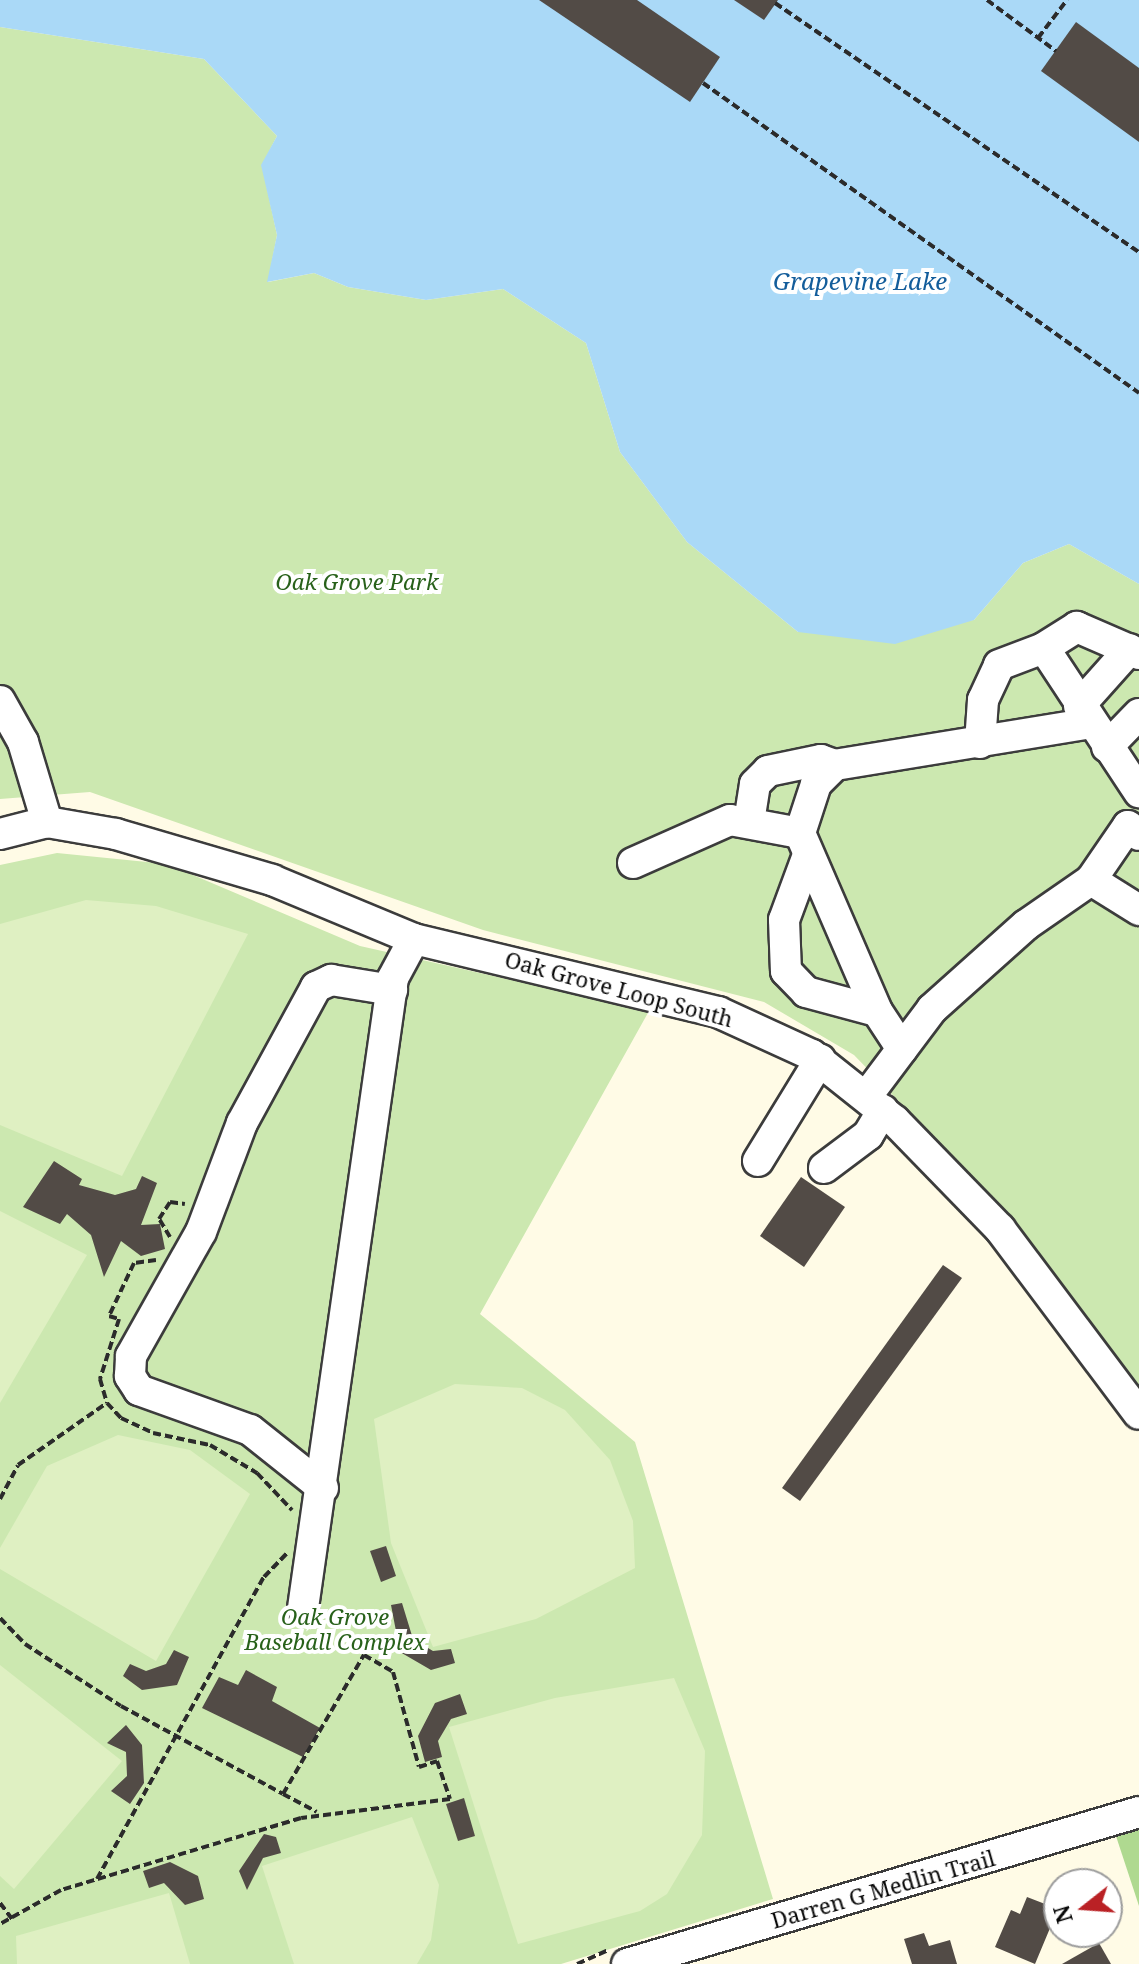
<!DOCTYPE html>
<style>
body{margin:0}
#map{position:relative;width:1139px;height:1964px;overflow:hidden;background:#fffbe6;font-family:"Noto Serif",serif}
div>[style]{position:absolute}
.green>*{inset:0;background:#cce8b0}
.forest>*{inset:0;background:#afd990}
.pitch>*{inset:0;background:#dff0c2}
.water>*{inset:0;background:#aad9f7}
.building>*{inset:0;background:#524b46}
.path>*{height:4px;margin-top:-2px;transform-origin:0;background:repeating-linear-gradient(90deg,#2b2b2b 0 8px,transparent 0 12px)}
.roads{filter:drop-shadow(2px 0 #3c3c3c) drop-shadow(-2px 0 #3c3c3c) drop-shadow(0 2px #3c3c3c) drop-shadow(0 -2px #3c3c3c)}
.minor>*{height:30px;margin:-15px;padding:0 15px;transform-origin:15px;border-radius:15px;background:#fff}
span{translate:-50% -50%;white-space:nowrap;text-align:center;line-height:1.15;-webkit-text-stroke:8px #fff;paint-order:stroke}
.park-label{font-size:22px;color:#28611a;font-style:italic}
.street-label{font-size:22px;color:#090909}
.water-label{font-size:24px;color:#135d9b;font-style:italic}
.north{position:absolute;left:1043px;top:1868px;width:80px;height:80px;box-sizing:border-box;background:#fff;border:2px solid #9d9d9d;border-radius:50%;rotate:253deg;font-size:22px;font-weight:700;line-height:32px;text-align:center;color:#090909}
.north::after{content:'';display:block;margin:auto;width:28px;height:36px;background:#ba2125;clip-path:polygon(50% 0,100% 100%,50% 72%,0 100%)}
</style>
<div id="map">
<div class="green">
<div style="clip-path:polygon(0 27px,204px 59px,277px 136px,262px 165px,277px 235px,268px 282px,314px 273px,348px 287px,426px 300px,503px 289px,586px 343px,620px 452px,687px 542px,798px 632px,974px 620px,1023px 563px,1069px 544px,1139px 584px,1139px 1395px,971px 1176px,854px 1055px,764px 1002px,483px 930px,90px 792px,0 799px)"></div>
<div style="clip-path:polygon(57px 853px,167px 864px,360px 946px,649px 1011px,480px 1314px,635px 1442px,773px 1899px,561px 1964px,0 1964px,0 865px)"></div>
</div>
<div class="forest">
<div style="clip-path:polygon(1139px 1822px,1139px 1906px,1114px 1830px)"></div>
</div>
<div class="pitch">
<div style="clip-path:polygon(86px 900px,156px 906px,248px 934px,122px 1176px,0 1125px,0 924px)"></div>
<div style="clip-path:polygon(0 1211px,87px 1255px,0 1403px)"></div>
<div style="clip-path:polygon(455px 1384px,522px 1388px,565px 1410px,610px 1460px,633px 1521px,635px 1568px,536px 1619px,433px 1647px,391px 1543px,374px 1419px)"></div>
<div style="clip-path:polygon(118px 1435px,190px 1450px,250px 1494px,156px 1661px,0 1569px,0 1548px,47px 1466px)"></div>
<div style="clip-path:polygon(0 1665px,122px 1761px,14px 1889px,0 1876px)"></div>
<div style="clip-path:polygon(674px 1678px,705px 1751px,702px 1835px,667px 1894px,640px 1911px,518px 1944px,449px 1727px,555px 1698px)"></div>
<div style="clip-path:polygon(412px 1817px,439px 1885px,431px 1940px,417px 1964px,294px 1964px,262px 1866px)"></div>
<div style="clip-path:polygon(169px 1893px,190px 1964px,17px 1964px,16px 1936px)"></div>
</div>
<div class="water">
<div style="clip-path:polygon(0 0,1139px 0,1139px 584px,1069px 544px,1023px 563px,974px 620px,895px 644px,798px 632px,687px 542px,620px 452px,586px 343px,503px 289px,426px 300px,348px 287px,314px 273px,267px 282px,277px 235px,261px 165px,277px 136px,204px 59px,0 27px)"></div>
</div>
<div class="building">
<div style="clip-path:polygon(539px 0,637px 0,720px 57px,690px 102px)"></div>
<div style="clip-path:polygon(734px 0,778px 0,764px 20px)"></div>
<div style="clip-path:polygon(1076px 22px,1139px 68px,1139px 142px,1041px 71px)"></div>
<div style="clip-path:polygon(54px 1161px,82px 1179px,79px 1185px,115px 1195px,136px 1189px,142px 1176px,157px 1183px,141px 1225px,160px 1224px,165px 1249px,141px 1256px,121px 1241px,104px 1277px,91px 1235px,67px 1214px,60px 1224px,23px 1207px)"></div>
<div style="clip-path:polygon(801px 1177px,845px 1207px,804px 1267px,760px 1236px)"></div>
<div style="clip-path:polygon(943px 1265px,962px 1278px,800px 1501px,782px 1488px)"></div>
<div style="clip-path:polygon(386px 1546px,396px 1576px,381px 1582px,370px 1551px)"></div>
<div style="clip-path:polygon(402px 1603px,413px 1639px,433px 1651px,451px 1649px,455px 1663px,431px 1670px,400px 1652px,391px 1605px)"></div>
<div style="clip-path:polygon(174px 1650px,189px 1657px,177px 1685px,142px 1690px,123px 1676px,130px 1664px,146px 1671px,166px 1664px)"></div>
<div style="clip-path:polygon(246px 1670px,277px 1687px,272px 1701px,320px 1728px,303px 1757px,202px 1708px,219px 1677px,238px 1685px)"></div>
<div style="clip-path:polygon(460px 1694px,467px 1714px,451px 1719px,438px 1741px,442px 1757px,425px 1762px,418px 1736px,435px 1703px)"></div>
<div style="clip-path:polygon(126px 1725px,142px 1745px,144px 1783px,130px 1804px,111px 1791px,127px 1776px,126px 1752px,107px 1743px)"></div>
<div style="clip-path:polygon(464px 1798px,475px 1836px,458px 1841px,446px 1804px)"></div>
<div style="clip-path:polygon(264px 1834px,276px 1837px,281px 1853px,263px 1858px,247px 1890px,239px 1871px)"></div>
<div style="clip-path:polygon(170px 1862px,198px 1876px,204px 1899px,185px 1905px,164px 1883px,149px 1888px,143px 1871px)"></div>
<div style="clip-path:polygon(1027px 1897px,1058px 1909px,1035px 1964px,995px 1947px,1011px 1910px,1020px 1914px)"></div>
<div style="clip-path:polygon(924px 1933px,929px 1946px,950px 1940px,957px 1964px,912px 1964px,904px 1939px)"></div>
<div style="clip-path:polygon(1099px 1943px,1111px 1964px,1062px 1964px)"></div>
</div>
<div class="path">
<div style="left:987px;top:0;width:86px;rotate:36.5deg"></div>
<div style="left:775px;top:3px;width:441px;rotate:34.4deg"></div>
<div style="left:1038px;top:38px;width:48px;rotate:-52.7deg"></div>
<div style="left:703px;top:83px;width:535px;rotate:35.41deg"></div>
<div style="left:170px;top:1237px;width:21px;rotate:-121deg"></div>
<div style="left:159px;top:1219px;width:20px;rotate:-57deg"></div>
<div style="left:170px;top:1202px;width:15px;rotate:8deg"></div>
<div style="left:156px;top:1260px;width:22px;rotate:172deg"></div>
<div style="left:134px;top:1263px;width:59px;rotate:115.3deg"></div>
<div style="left:109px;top:1316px;width:10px;rotate:17deg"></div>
<div style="left:119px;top:1319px;width:63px;rotate:107.6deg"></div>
<div style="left:100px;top:1379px;width:25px;rotate:74deg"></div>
<div style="left:107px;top:1403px;width:21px;rotate:47deg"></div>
<div style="left:121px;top:1418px;width:35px;rotate:25deg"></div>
<div style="left:153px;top:1433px;width:58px;rotate:11.9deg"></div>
<div style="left:210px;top:1445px;width:55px;rotate:30.8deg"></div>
<div style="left:257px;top:1473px;width:51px;rotate:46.6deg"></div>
<div style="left:0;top:1499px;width:38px;rotate:-62deg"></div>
<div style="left:18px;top:1465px;width:108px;rotate:-34.9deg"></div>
<div style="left:0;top:1618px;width:36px;rotate:46deg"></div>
<div style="left:25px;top:1644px;width:114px;rotate:32.9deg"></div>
<div style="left:121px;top:1706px;width:184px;rotate:28.5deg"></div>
<div style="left:283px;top:1794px;width:161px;rotate:-59.8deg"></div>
<div style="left:364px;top:1655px;width:34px;rotate:30deg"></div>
<div style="left:393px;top:1672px;width:98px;rotate:74.7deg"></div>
<div style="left:419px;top:1767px;width:19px;rotate:-18deg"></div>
<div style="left:437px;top:1761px;width:40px;rotate:71.1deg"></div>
<div style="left:450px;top:1799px;width:150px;rotate:172.7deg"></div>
<div style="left:301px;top:1818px;width:251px;rotate:163.3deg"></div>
<div style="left:61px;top:1890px;width:70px;rotate:150.9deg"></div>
<div style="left:283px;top:1794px;width:38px;rotate:28deg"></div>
<div style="left:97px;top:1879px;width:345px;rotate:-61.1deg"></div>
<div style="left:264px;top:1577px;width:33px;rotate:-46deg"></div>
<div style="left:0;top:1903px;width:20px;rotate:53deg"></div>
<div style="left:577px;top:1964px;width:34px;rotate:-24deg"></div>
</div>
<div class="roads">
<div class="minor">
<div style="left:1139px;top:654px;width:68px;rotate:-156.5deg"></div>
<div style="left:1077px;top:627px;width:39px;rotate:148deg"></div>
<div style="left:1044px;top:648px;width:173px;rotate:56.6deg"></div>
<div style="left:0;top:701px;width:47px;rotate:60.7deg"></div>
<div style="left:23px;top:742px;width:84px;rotate:73.3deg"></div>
<div style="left:1079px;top:706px;width:76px;rotate:-48.2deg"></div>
<div style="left:980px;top:743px;width:43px;rotate:-86deg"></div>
<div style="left:983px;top:700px;width:38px;rotate:-65deg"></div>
<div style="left:999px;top:665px;width:48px;rotate:-20.7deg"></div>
<div style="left:1107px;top:747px;width:46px;rotate:-45.9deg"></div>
<div style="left:749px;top:822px;width:38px;rotate:-81deg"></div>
<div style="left:755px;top:784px;width:18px;rotate:-45deg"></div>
<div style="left:768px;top:771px;width:54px;rotate:-11.7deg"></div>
<div style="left:821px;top:760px;width:15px;rotate:20deg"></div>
<div style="left:0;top:834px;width:49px;rotate:-14.3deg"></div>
<div style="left:47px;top:822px;width:70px;rotate:9.9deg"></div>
<div style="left:116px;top:834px;width:163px;rotate:16.4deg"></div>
<div style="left:272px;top:880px;width:154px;rotate:22.6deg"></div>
<div style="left:414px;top:939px;width:313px;rotate:13.5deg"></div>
<div style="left:718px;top:1012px;width:103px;rotate:24.6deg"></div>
<div style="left:812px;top:1055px;width:106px;rotate:38.5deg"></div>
<div style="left:895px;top:1121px;width:151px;rotate:45.8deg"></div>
<div style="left:1000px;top:1229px;width:231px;rotate:53.1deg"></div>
<div style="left:808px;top:855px;width:69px;rotate:110.3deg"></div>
<div style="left:784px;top:920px;width:51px;rotate:87.8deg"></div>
<div style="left:786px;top:971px;width:29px;rotate:46deg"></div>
<div style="left:806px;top:992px;width:73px;rotate:15deg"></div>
<div style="left:633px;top:863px;width:106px;rotate:-23.9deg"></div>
<div style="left:730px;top:820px;width:71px;rotate:10.5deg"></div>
<div style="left:1091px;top:880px;width:57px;rotate:32deg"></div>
<div style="left:902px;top:1049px;width:45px;rotate:-123.3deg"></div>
<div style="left:877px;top:1011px;width:194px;rotate:-113.4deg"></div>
<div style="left:800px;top:833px;width:52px;rotate:-71.9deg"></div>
<div style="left:816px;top:784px;width:27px;rotate:-45deg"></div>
<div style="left:835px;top:765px;width:259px;rotate:-9.3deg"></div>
<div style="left:866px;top:1097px;width:110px;rotate:-53.1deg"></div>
<div style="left:932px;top:1009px;width:126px;rotate:-41.8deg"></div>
<div style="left:1026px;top:925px;width:79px;rotate:-34.7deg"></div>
<div style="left:1091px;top:880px;width:65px;rotate:-55.6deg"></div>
<div style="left:1128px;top:826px;width:14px;rotate:39deg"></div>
<div style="left:758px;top:1161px;width:119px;rotate:-58.5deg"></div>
<div style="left:824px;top:1168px;width:55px;rotate:-36.9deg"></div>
<div style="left:868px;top:1135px;width:29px;rotate:-59deg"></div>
<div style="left:323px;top:1488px;width:93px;rotate:-141.5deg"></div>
<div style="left:250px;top:1430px;width:118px;rotate:-160.2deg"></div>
<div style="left:139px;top:1390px;width:17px;rotate:-123deg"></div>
<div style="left:130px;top:1376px;width:20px;rotate:-87deg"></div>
<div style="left:131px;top:1356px;width:142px;rotate:-60.6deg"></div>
<div style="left:201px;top:1232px;width:116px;rotate:-69.4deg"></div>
<div style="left:242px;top:1123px;width:155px;rotate:-61.4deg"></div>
<div style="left:316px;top:987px;width:17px;rotate:-25deg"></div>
<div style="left:331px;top:980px;width:62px;rotate:9.3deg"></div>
<div style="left:303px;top:1608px;width:636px;rotate:-81.87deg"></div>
<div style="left:393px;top:978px;width:44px;rotate:-61.7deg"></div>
<div style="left:627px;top:1964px;width:534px;rotate:-16.53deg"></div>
</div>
</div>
<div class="park-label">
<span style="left:357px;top:582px">Oak Grove Park</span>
<span style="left:335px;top:1629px">Oak Grove<br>Baseball Complex</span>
</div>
<div class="street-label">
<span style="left:619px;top:989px;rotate:15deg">Oak Grove Loop South</span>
<span style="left:883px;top:1889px;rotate:-16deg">Darren G Medlin Trail</span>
</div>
<div class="water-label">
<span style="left:860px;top:281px">Grapevine Lake</span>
</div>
<div class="north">N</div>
</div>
